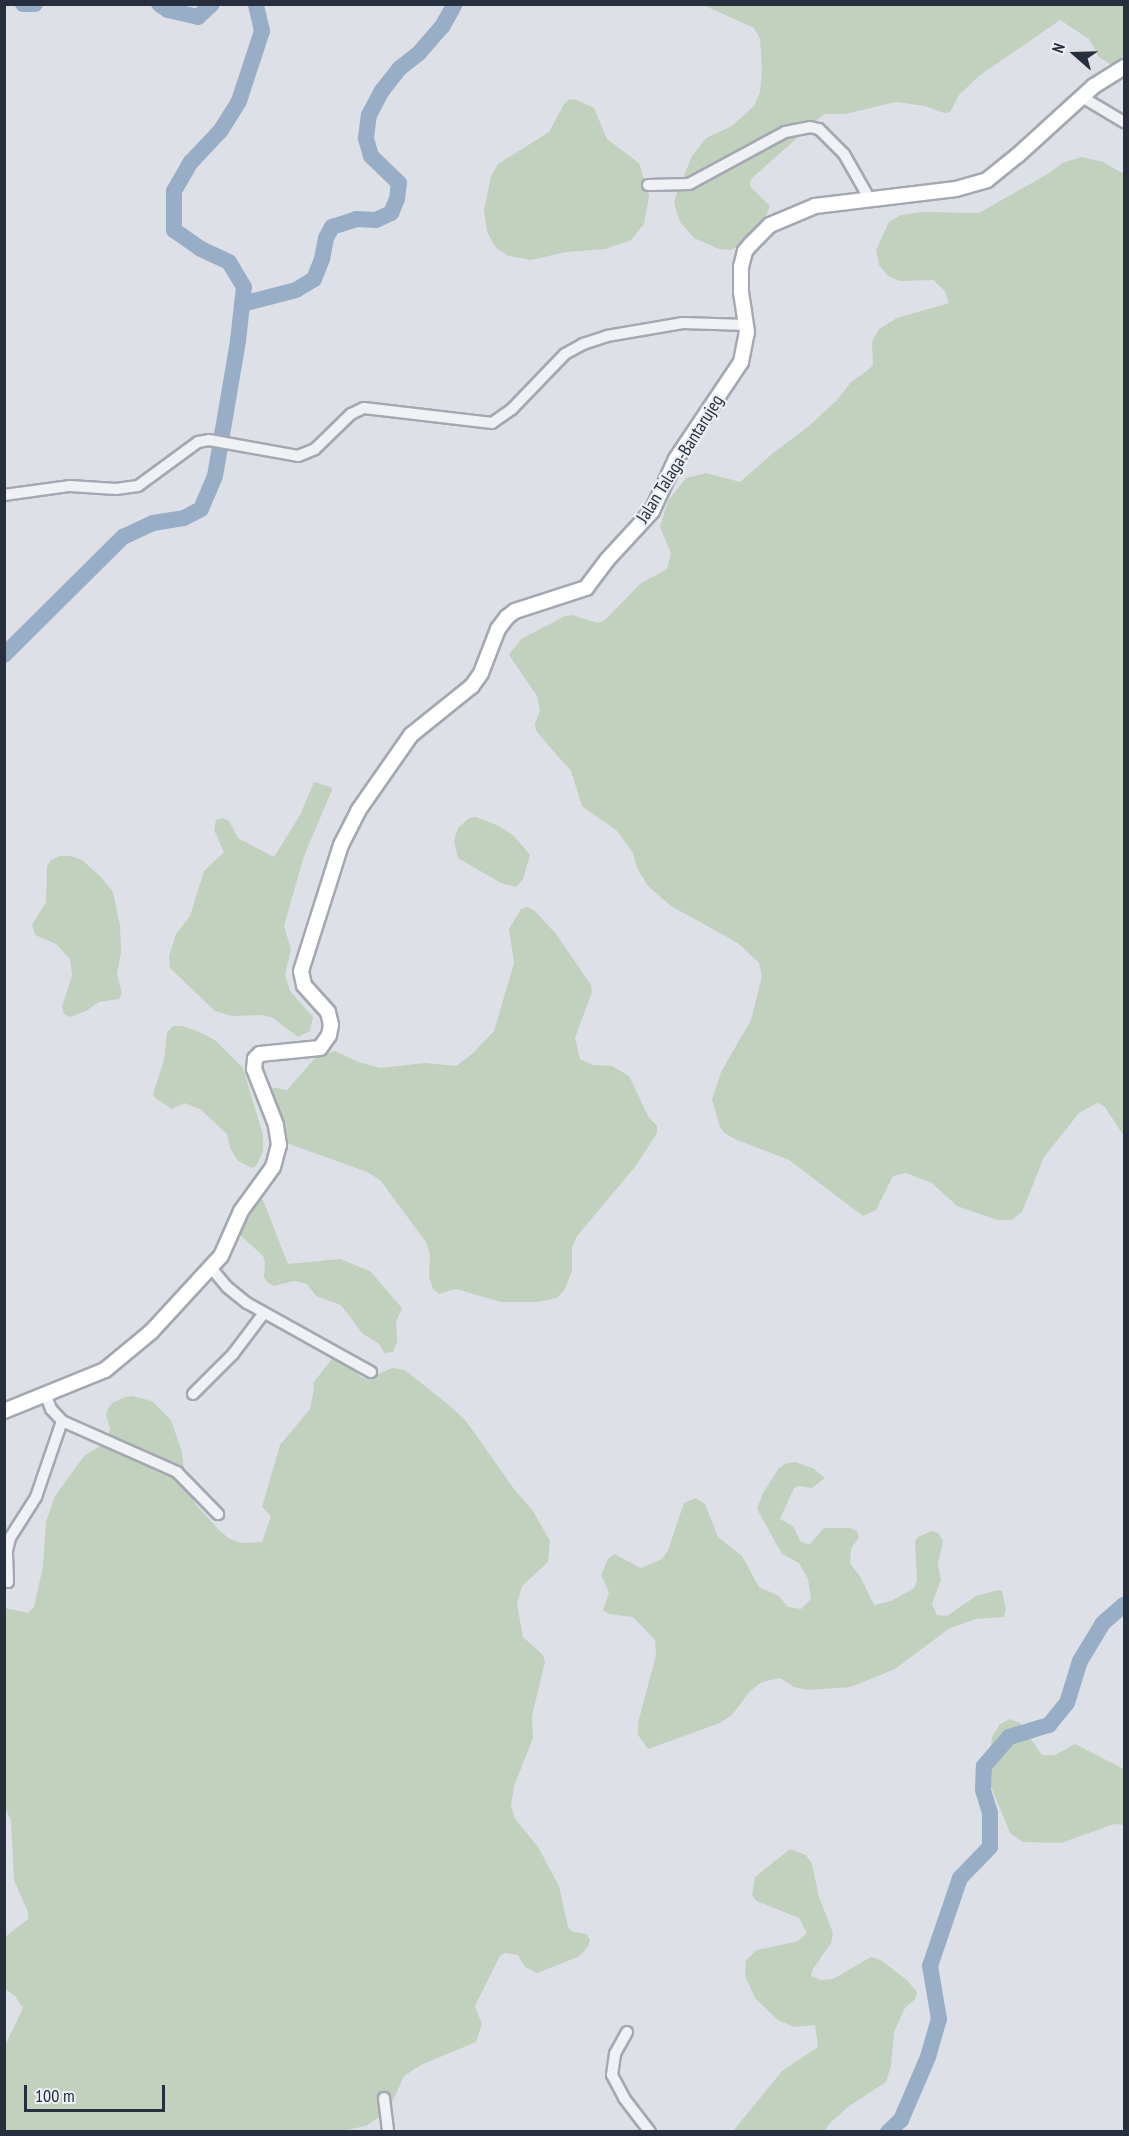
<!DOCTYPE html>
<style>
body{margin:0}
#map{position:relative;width:1129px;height:2136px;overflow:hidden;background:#dde1e7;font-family:"PT Sans Narrow",sans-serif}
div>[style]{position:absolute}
.green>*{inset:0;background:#c2d0be}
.river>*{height:16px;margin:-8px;padding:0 8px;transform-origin:8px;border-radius:8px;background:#98aec6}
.roads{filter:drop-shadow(2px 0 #a3a8b1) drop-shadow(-2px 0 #a3a8b1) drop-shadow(0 2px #a3a8b1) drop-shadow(0 -2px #a3a8b1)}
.minor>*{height:10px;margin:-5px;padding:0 5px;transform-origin:5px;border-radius:5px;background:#eff1f5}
.major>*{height:14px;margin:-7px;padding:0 7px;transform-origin:7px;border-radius:7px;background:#fff}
span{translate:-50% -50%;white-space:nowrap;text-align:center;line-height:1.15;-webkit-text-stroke:4.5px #eceff4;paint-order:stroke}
.street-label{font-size:18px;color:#272e3d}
.frame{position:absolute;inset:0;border:6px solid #272e3d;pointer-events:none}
.north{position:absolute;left:1045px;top:24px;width:60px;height:60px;-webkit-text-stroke:4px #eceff4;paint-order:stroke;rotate:290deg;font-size:16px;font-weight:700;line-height:24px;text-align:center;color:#272e3d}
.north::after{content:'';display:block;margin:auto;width:21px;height:27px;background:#272e3d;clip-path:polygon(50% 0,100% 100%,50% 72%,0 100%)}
.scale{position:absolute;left:24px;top:2085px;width:141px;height:27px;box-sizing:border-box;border:3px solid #272e3d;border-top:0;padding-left:8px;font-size:18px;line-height:21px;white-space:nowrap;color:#272e3d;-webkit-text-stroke:4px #eceff4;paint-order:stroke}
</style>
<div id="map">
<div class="green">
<div style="clip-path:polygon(703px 5px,1124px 5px,1124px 63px,1116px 68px,1099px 57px,1089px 39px,1060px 20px,979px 76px,959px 95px,950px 112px,944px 113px,925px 106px,896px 102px,845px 114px,824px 114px,751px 179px,750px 186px,770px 206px,762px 225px,742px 244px,731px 250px,719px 249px,694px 238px,680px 222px,674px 203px,676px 195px,692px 156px,706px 138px,732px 126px,754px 106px,760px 92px,762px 70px,760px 39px,754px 28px)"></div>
<div style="clip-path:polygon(569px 99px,577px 100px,594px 108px,607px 139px,639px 163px,649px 196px,644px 224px,631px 240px,605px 249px,566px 252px,531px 260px,509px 256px,496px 248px,487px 232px,484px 210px,491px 176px,498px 164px,549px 132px,564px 104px)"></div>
<div style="clip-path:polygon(1082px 157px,1103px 162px,1124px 174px,1124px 1136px,1104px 1106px,1097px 1103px,1079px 1113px,1044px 1157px,1022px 1212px,1012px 1220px,997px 1220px,957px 1206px,932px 1183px,906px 1173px,893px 1176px,876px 1210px,863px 1216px,789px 1160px,737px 1140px,724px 1133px,720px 1127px,712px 1099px,721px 1072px,751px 1020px,762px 976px,759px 963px,738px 943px,671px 906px,648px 886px,637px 868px,633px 853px,617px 831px,582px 806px,571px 771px,536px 731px,535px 724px,540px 710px,537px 696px,509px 655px,521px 639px,565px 616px,572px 615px,598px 623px,605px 620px,641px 583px,667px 569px,671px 553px,660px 527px,668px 501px,686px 478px,706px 473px,740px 482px,773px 453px,809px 426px,838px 399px,851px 382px,868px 370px,873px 365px,872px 342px,879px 329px,897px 318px,949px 303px,944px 290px,933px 280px,900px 281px,888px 276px,879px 265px,876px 250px,889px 222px,901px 215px,922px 212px,979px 213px,1051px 172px,1062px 163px)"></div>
<div style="clip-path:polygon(314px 782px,331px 787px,332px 790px,304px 856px,284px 926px,291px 949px,285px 975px,290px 991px,313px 1017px,310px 1031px,298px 1037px,273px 1018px,262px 1015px,232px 1016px,215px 1011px,170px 968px,169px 956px,176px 934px,190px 916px,204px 871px,224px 852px,214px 830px,216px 820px,223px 818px,229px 821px,238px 838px,274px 857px,300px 815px)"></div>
<div style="clip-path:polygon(476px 817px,499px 826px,514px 836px,530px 855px,523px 879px,516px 887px,501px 883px,458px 858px,454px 841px,458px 828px,469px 818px)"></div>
<div style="clip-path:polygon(60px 856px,71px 856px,82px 860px,102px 878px,113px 892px,120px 926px,121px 952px,117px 974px,122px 993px,119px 999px,99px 1002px,86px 1011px,70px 1017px,64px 1014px,62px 1007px,72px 975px,70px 959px,56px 944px,35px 935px,32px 925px,46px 902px,47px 866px,51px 860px)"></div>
<div style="clip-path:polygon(527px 907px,534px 910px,556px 934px,591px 985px,592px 992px,575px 1038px,580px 1059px,592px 1065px,612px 1066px,629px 1076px,648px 1116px,657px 1126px,657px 1133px,635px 1167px,577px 1236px,572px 1248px,572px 1271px,565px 1289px,557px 1298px,537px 1302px,501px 1302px,456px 1289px,439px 1294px,433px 1289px,429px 1277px,430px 1255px,426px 1242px,380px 1180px,367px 1172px,284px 1142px,271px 1099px,270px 1087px,287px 1090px,315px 1058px,335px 1051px,359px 1062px,380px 1068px,425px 1063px,456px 1066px,472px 1054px,494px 1031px,514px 963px,509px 929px,521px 909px)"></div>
<div style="clip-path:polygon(173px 1026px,183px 1026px,204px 1034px,216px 1041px,243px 1068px,263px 1135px,263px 1152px,256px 1166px,252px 1168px,238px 1161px,230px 1148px,227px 1134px,200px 1109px,184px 1103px,172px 1109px,155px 1098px,153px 1094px,164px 1060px,167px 1032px)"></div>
<div style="clip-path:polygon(260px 1198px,263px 1200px,288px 1264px,340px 1259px,370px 1271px,402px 1308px,396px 1322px,397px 1342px,393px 1352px,384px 1353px,379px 1344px,362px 1333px,341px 1305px,316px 1296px,307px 1284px,294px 1281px,274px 1286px,267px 1282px,264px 1277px,265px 1262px,263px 1256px,239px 1234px)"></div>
<div style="clip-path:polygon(336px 1354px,361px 1377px,367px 1379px,392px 1368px,405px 1370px,450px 1406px,466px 1421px,514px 1489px,533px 1511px,550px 1541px,548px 1562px,522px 1586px,517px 1604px,523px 1637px,543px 1655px,545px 1662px,532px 1716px,533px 1738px,514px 1786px,511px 1806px,515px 1819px,538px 1847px,559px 1886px,568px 1927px,573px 1932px,587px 1934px,590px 1940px,588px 1947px,578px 1957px,537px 1973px,525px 1967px,518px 1955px,505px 1953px,500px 1956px,475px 2006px,482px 2024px,476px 2042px,421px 2065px,404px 2076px,388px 2111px,366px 2126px,336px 2132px,5px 2131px,4px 2048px,23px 2008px,15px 1996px,5px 1989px,5px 1937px,28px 1919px,28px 1912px,14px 1880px,11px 1820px,5px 1808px,5px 1608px,28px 1613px,34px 1607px,43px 1566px,46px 1522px,55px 1496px,84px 1456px,107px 1442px,110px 1428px,106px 1415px,108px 1409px,112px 1403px,125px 1397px,132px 1396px,152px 1401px,171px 1420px,182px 1452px,186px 1488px,197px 1506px,218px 1529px,228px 1538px,241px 1543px,262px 1542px,271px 1516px,262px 1507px,280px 1445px,310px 1409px,314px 1389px,313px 1383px)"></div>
<div style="clip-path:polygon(795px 1462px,813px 1468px,825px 1478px,812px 1488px,799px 1486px,794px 1488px,780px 1519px,793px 1526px,800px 1541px,806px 1544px,810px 1544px,824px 1528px,850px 1528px,857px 1531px,859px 1537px,851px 1549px,850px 1563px,861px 1578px,874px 1605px,891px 1601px,914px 1588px,917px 1581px,915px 1542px,918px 1537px,932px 1531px,938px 1533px,943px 1541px,938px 1564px,941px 1580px,932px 1604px,937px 1615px,947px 1616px,976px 1596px,998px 1590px,1002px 1591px,1006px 1610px,1004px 1617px,976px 1619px,950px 1628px,895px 1669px,851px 1687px,808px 1690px,794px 1687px,780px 1678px,762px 1682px,750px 1691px,732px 1715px,720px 1723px,648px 1749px,638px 1735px,638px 1723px,656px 1655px,655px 1640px,633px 1617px,609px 1614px,603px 1610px,609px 1592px,601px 1575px,608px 1559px,614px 1554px,641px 1568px,662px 1559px,668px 1550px,684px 1503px,696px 1498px,705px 1504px,718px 1537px,742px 1556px,759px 1587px,779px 1596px,788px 1607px,801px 1609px,811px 1599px,808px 1579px,799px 1563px,782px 1554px,757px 1509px,763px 1493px,779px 1468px,787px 1463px)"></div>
<div style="clip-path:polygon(1010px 1719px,1020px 1723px,1042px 1755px,1055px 1755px,1075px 1744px,1124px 1769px,1124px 1825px,1114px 1824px,1061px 1843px,1023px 1842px,1010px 1833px,987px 1777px,992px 1737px,1000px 1724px)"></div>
<div style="clip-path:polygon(790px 1849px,806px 1855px,812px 1864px,819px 1897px,833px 1933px,831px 1943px,813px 1969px,811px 1976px,821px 1980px,833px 1979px,871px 1957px,881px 1960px,908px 1981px,917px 1992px,915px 1999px,905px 2008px,894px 2032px,891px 2066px,886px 2082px,848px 2107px,829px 2124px,825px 2131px,733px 2131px,782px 2071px,818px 2047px,815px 2025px,794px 2027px,778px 2020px,755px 1998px,745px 1976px,746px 1960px,757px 1950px,798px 1941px,807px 1933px,799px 1918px,756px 1901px,752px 1895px,755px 1877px)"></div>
</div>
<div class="river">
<div style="left:23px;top:4px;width:12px"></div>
<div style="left:159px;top:4px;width:11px;rotate:34deg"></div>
<div style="left:168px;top:10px;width:31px;rotate:13deg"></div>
<div style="left:198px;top:17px;width:19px;rotate:-43deg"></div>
<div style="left:242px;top:304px;width:56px;rotate:-14.5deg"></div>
<div style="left:296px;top:290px;width:21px;rotate:-31deg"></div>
<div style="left:314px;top:279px;width:22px;rotate:-68deg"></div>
<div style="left:322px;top:259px;width:21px;rotate:-79deg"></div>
<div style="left:326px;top:238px;width:13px;rotate:-61deg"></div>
<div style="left:332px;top:227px;width:25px;rotate:-18deg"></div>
<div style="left:356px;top:219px;width:20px;rotate:3deg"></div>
<div style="left:376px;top:220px;width:17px;rotate:-25deg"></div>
<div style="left:391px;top:213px;width:15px;rotate:-67deg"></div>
<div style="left:397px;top:199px;width:16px;rotate:-83deg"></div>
<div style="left:399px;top:183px;width:39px;rotate:-136deg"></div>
<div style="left:371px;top:156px;width:19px;rotate:-106deg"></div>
<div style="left:366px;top:138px;width:23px;rotate:-83deg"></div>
<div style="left:369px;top:115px;width:26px;rotate:-62deg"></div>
<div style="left:381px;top:92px;width:31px;rotate:-52deg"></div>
<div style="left:400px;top:68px;width:24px;rotate:-38deg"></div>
<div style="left:419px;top:53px;width:35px;rotate:-49deg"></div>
<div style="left:442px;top:27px;width:26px;rotate:-61deg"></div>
<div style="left:4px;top:655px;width:168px;rotate:-44.8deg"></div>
<div style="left:123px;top:537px;width:33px;rotate:-25deg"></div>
<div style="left:153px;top:523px;width:31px;rotate:-9deg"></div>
<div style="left:184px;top:518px;width:19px;rotate:-28deg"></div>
<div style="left:201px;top:509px;width:36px;rotate:-67deg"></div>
<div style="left:215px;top:476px;width:137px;rotate:-80.3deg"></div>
<div style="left:238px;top:341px;width:54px;rotate:-83.7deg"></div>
<div style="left:244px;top:287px;width:29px;rotate:-121deg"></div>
<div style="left:229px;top:262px;width:31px;rotate:-155deg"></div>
<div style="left:201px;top:249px;width:33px;rotate:-145deg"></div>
<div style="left:174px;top:230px;width:39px;rotate:-90deg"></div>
<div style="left:174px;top:191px;width:34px;rotate:-60deg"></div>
<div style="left:191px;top:162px;width:44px;rotate:-46.8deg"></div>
<div style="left:221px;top:130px;width:34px;rotate:-58deg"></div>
<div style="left:239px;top:101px;width:74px;rotate:-71.8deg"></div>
<div style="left:262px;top:31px;width:28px;rotate:-103deg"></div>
<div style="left:888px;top:2132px;width:18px;rotate:-43deg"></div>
<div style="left:901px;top:2120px;width:69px;rotate:-66.8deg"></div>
<div style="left:928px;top:2057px;width:40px;rotate:-74deg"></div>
<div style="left:939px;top:2019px;width:54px;rotate:-99.6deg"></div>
<div style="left:930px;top:1966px;width:93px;rotate:-71.2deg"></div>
<div style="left:960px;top:1878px;width:43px;rotate:-45.9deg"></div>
<div style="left:990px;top:1847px;width:34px;rotate:-90deg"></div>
<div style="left:990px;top:1813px;width:24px;rotate:-107deg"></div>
<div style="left:983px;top:1790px;width:24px;rotate:-88deg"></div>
<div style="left:984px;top:1766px;width:38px;rotate:-49deg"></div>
<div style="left:1009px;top:1737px;width:42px;rotate:-16.7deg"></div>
<div style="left:1049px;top:1725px;width:28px;rotate:-51deg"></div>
<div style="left:1067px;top:1703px;width:44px;rotate:-72.8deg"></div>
<div style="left:1080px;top:1661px;width:44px;rotate:-58.8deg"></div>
<div style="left:1103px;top:1623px;width:28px;rotate:-41deg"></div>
</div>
<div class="roads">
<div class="minor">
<div style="left:1082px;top:97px;width:49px;rotate:30.8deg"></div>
<div style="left:648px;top:185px;width:41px;rotate:-1.4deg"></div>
<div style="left:689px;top:184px;width:109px;rotate:-28.4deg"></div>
<div style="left:785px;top:132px;width:25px;rotate:-11deg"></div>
<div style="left:810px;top:127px;width:9px;rotate:13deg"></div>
<div style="left:819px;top:129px;width:35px;rotate:45deg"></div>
<div style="left:844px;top:154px;width:51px;rotate:60.4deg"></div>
<div style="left:4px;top:495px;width:67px;rotate:-7.8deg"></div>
<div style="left:70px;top:486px;width:46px;rotate:3.7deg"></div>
<div style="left:116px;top:489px;width:22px;rotate:-8deg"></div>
<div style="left:138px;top:486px;width:74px;rotate:-36.3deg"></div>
<div style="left:198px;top:442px;width:11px;rotate:-10deg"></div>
<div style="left:209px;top:440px;width:90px;rotate:10.2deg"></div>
<div style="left:298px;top:456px;width:18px;rotate:-22deg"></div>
<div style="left:315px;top:449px;width:50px;rotate:-44.2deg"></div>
<div style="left:351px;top:414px;width:14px;rotate:-25deg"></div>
<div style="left:364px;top:408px;width:129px;rotate:6.7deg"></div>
<div style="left:492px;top:423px;width:24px;rotate:-35deg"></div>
<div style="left:512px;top:409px;width:76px;rotate:-46.1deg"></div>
<div style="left:565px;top:354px;width:21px;rotate:-29deg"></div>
<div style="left:583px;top:344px;width:25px;rotate:-18deg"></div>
<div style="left:607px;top:336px;width:77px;rotate:-9.7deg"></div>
<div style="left:683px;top:323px;width:63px;rotate:1.8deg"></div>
<div style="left:212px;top:1269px;width:23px;rotate:50deg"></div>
<div style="left:227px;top:1287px;width:26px;rotate:39deg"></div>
<div style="left:247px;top:1303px;width:142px;rotate:29.1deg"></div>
<div style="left:193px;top:1394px;width:57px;rotate:-45deg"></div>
<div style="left:233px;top:1354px;width:51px;rotate:-52.9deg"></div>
<div style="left:46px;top:1396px;width:14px;rotate:69deg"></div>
<div style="left:51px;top:1409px;width:16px;rotate:47deg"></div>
<div style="left:62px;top:1421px;width:126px;rotate:23.9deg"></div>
<div style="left:177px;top:1472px;width:59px;rotate:45.7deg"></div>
<div style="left:8px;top:1582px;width:31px;rotate:-92deg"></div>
<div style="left:7px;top:1551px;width:13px;rotate:-77deg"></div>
<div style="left:10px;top:1538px;width:49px;rotate:-57.6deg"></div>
<div style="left:36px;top:1497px;width:80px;rotate:-71.1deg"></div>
<div style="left:627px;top:2032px;width:25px;rotate:119deg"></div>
<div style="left:615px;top:2054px;width:21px;rotate:98deg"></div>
<div style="left:612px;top:2075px;width:26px;rotate:62deg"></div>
<div style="left:624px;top:2098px;width:43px;rotate:52.6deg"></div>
<div style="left:384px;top:2098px;width:34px;rotate:83deg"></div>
</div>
<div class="major">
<div style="left:4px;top:1411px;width:109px;rotate:-22.1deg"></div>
<div style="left:105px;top:1370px;width:60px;rotate:-39.6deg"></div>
<div style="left:151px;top:1332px;width:103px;rotate:-47.4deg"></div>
<div style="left:221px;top:1256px;width:49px;rotate:-66deg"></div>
<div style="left:241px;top:1211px;width:54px;rotate:-54deg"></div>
<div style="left:273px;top:1167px;width:23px;rotate:-75deg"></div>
<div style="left:279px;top:1145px;width:20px;rotate:-99deg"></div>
<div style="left:276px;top:1125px;width:60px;rotate:-111.4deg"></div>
<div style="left:254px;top:1069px;width:10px;rotate:-84deg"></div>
<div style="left:255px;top:1059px;width:7px;rotate:-45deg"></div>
<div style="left:260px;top:1054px;width:60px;rotate:-5.7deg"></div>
<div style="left:320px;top:1048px;width:16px;rotate:-55deg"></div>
<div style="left:329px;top:1035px;width:10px;rotate:-79deg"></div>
<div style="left:331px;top:1025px;width:13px;rotate:-103deg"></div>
<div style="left:328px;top:1012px;width:36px;rotate:-132deg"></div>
<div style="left:304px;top:985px;width:14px;rotate:-102deg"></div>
<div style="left:301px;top:971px;width:132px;rotate:-72.4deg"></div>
<div style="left:341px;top:845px;width:38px;rotate:-63deg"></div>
<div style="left:358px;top:811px;width:93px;rotate:-55.1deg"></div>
<div style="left:411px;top:735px;width:78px;rotate:-38.8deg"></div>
<div style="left:472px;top:686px;width:16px;rotate:-55deg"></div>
<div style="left:481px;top:673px;width:47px;rotate:-68.9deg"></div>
<div style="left:498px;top:629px;width:15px;rotate:-53deg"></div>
<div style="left:507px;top:617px;width:10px;rotate:-37deg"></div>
<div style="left:515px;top:611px;width:75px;rotate:-17.9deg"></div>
<div style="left:586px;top:588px;width:35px;rotate:-53deg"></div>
<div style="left:607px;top:560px;width:67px;rotate:-47.4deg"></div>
<div style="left:652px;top:511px;width:57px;rotate:-65.2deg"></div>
<div style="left:676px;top:459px;width:117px;rotate:-56.2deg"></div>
<div style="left:741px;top:362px;width:31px;rotate:-79deg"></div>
<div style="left:747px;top:332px;width:40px;rotate:-98.5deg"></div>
<div style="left:741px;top:292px;width:25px;rotate:-90deg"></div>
<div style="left:741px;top:267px;width:16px;rotate:-76deg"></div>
<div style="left:745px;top:251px;width:9px;rotate:-49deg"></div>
<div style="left:751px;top:244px;width:27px;rotate:-45deg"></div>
<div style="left:770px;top:225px;width:49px;rotate:-22.9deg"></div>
<div style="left:815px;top:206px;width:142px;rotate:-6.9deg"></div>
<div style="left:956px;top:189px;width:32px;rotate:-16deg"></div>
<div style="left:987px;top:180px;width:38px;rotate:-39deg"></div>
<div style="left:1017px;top:156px;width:104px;rotate:-42.3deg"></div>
<div style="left:1094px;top:86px;width:36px;rotate:-32deg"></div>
</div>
</div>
<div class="street-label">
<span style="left:680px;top:459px;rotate:-58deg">Jalan Talaga-Bantarujeg</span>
</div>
<div class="frame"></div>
<div class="north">N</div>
<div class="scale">100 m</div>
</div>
